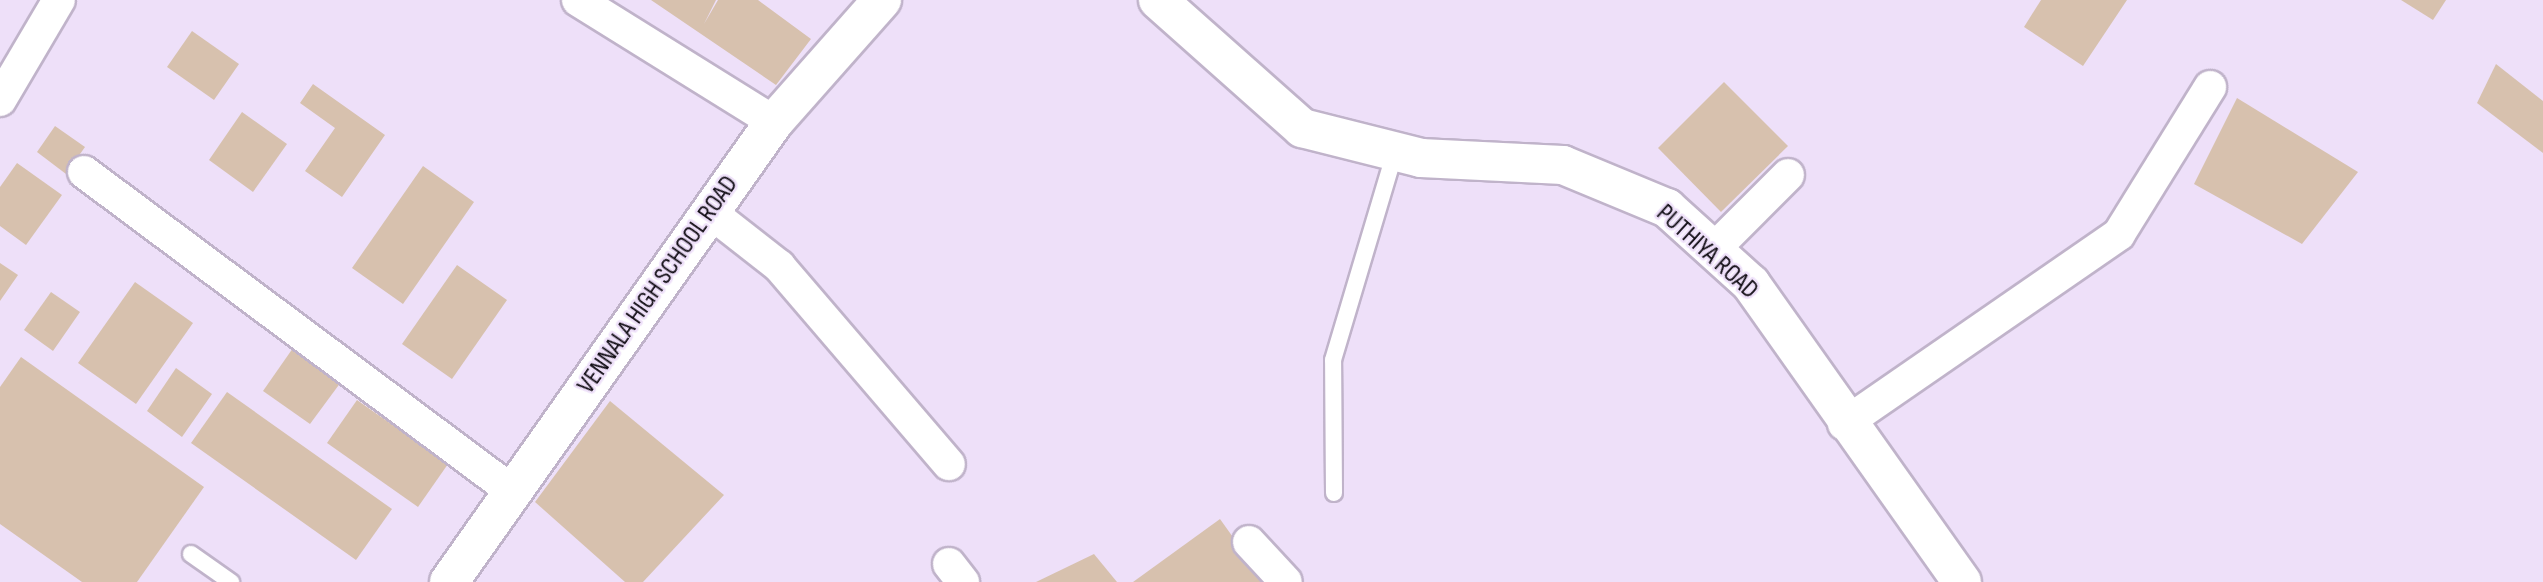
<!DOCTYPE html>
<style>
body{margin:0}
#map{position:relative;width:2543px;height:582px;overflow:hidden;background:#eee0f9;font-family:"Sofia Sans Condensed",sans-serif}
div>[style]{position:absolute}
.building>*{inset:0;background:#d7c1ae}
.roads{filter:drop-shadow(2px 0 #c0b3ca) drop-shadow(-2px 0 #c0b3ca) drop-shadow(0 2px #c0b3ca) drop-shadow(0 -2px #c0b3ca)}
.lane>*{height:16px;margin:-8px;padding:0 8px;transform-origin:8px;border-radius:8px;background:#fff}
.street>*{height:32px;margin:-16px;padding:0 16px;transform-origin:16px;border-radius:16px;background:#fff}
.secondary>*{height:38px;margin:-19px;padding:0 19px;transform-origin:19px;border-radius:19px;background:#fff}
span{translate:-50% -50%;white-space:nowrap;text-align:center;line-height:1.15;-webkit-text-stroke:5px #eee0f9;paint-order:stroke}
.street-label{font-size:26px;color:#0e0a11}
</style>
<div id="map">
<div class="building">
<div style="clip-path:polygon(651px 0,716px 0,704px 24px,718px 0,758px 0,811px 39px,776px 85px)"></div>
<div style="clip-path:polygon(2041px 0,2127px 0,2083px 66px,2024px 27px)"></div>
<div style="clip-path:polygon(2401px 0,2446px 0,2433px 20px)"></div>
<div style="clip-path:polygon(192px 31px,239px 64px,214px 100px,167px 67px)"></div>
<div style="clip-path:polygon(2496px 64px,2543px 101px,2543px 153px,2477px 103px)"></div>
<div style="clip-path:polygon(1724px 82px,1788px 146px,1721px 212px,1658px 148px)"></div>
<div style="clip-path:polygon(313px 84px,385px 135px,342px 197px,305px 171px,335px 128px,300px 103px)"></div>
<div style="clip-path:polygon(2237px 98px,2358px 172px,2302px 244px,2194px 184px)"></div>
<div style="clip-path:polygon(242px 112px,287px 144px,253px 192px,209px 160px)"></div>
<div style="clip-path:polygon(55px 126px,85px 147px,66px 174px,37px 152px)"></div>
<div style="clip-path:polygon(17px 163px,62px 195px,26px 245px,0 226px,0 187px)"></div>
<div style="clip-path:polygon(423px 166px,474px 202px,403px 304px,352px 268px)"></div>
<div style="clip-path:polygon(0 263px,18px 275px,0 301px)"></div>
<div style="clip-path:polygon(457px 265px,507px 300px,452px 379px,402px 344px)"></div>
<div style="clip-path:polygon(135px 282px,193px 323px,136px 404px,78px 363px)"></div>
<div style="clip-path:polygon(51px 292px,80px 312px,53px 351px,24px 330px)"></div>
<div style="clip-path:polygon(293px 348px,341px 382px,310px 424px,263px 391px)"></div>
<div style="clip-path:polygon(21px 357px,204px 487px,137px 582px,82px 582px,0 524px,0 387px)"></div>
<div style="clip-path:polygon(176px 368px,212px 394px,182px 437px,147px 411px)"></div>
<div style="clip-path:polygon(227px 392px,392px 509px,356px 560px,191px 443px)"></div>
<div style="clip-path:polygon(357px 400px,448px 464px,418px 507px,327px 443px)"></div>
<div style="clip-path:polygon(610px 401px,724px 495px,643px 582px,625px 582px,535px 502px)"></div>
<div style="clip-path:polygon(1220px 519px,1265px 582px,1133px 582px)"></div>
<div style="clip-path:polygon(1094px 554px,1117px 582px,1036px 582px)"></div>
</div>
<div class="roads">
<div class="lane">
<div style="left:1334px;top:493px;width:133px;rotate:-90.4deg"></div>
<div style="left:1333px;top:360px;width:217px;rotate:-73.4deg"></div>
<div style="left:191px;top:554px;width:49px;rotate:35deg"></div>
</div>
<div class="street">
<div style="left:578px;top:0;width:231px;rotate:31.9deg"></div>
<div style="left:0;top:100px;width:116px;rotate:-59.5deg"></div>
<div style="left:84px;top:172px;width:534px;rotate:36.7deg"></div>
<div style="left:710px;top:212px;width:88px;rotate:38deg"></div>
<div style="left:779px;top:266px;width:261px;rotate:49.4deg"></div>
<div style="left:1713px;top:250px;width:106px;rotate:-45deg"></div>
<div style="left:1844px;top:424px;width:334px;rotate:-34.6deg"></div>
<div style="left:2119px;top:234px;width:173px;rotate:-58.2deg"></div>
<div style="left:1249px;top:542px;width:54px;rotate:47.2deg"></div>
<div style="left:949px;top:564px;width:23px;rotate:52deg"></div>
</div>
<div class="secondary">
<div style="left:1158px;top:0;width:193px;rotate:41.6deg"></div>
<div style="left:1302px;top:128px;width:123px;rotate:14.1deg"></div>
<div style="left:1421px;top:158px;width:142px;rotate:2.8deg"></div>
<div style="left:1563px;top:165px;width:113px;rotate:22.5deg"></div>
<div style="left:1667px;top:208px;width:113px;rotate:42.1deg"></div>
<div style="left:1751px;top:284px;width:365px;rotate:54.7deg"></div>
<div style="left:449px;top:582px;width:563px;rotate:-54.76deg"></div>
<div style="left:774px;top:122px;width:163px;rotate:-48.5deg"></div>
</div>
</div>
<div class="street-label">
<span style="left:1707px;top:252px;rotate:42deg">PUTHIYA ROAD</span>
<span style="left:658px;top:285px;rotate:-55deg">VENNALA HIGH SCHOOL ROAD</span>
</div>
</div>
